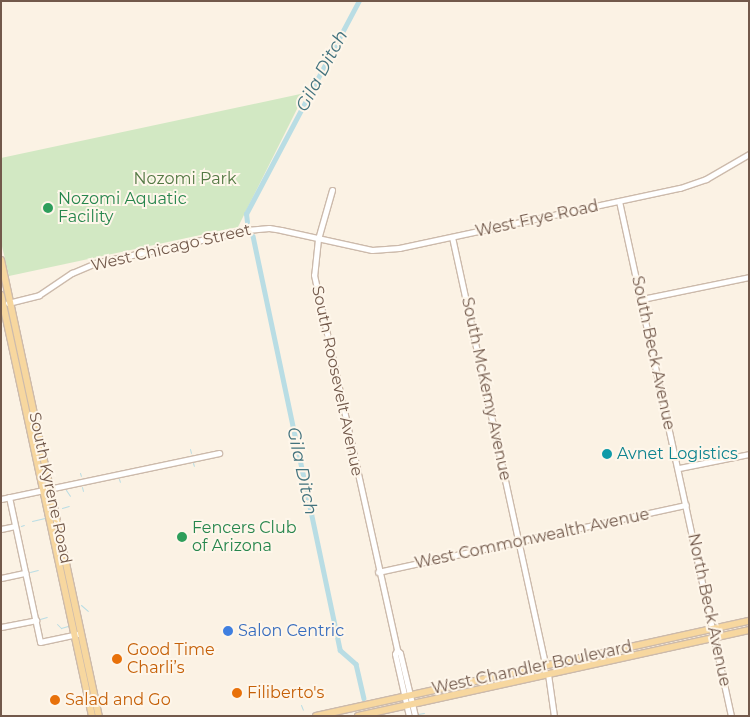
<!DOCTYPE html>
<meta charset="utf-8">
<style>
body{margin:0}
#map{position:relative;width:750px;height:717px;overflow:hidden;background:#fbf2e4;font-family:Montserrat,sans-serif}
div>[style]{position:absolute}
.green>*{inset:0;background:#d2e8c3}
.stream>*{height:1px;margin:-0.5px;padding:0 0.5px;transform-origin:0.5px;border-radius:0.5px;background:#b9dde4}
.canal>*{height:4.5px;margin:-2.25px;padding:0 2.25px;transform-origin:2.25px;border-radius:2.25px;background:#b9dde4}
.roads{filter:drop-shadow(1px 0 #ccbaab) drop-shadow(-1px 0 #ccbaab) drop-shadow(0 1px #ccbaab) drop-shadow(0 -1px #ccbaab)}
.minor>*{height:5px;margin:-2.5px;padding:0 2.5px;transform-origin:2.5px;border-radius:2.5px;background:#fff}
.major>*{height:6px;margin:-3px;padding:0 3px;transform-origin:3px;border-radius:3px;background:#f7d79f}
.dots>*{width:14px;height:14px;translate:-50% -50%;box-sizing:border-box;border:2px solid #fef6ea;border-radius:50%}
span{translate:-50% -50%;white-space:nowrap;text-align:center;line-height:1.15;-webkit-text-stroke:4px #fef6ea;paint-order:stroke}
.park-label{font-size:16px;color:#537843}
.leisure-label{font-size:16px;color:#27864d}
.left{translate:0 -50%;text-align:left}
.street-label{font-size:16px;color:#72594b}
.culture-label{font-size:16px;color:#0d838f}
.shop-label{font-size:16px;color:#366cbe}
.food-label{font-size:16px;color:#c56008}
.water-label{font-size:18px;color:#43737e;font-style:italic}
.frame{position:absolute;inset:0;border:2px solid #72594b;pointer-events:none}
</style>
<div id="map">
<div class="green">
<div style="clip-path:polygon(305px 93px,238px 227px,9px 276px,1px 242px,1px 158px)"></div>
</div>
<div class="stream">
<div style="left:190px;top:449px;width:4px;rotate:76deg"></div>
<div style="left:193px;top:463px;width:3px;rotate:72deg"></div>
<div style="left:80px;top:473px;width:3px;rotate:72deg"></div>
<div style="left:119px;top:479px;width:3px;rotate:72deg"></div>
<div style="left:82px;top:487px;width:4px;rotate:76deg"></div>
<div style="left:66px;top:490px;width:7px;rotate:56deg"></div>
<div style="left:62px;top:508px;width:7px;rotate:-16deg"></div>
<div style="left:32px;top:521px;width:13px;rotate:-13deg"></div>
<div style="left:21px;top:526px;width:3px;rotate:-18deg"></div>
<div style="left:30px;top:572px;width:8px;rotate:-14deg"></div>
<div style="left:81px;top:605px;width:9px;rotate:41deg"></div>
<div style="left:40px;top:619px;width:7px;rotate:-16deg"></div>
<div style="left:57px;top:624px;width:6px;rotate:45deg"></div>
<div style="left:61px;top:628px;width:7px;rotate:-16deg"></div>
<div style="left:301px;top:705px;width:5px;rotate:68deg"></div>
<div style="left:418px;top:714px;width:6px;rotate:-9deg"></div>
</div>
<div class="canal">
<div style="left:247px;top:222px;width:8px;rotate:-97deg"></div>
<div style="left:246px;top:214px;width:241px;rotate:-62.1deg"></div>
<div style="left:253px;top:236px;width:423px;rotate:78.1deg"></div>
<div style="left:340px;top:650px;width:21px;rotate:41deg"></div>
<div style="left:356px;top:664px;width:35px;rotate:77deg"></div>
</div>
<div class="roads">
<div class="minor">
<div style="left:332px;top:190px;width:51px;rotate:105.9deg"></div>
<div style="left:318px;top:239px;width:36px;rotate:96deg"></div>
<div style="left:314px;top:275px;width:384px;rotate:77.5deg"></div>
<div style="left:397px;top:650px;width:4px;rotate:117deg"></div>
<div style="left:395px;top:654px;width:64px;rotate:77.3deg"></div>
<div style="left:619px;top:201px;width:527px;rotate:77.73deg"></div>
<div style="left:452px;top:237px;width:437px;rotate:77.7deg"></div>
<div style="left:642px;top:299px;width:109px;rotate:-11.6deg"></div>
<div style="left:8px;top:303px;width:32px;rotate:-14deg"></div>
<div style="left:39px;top:295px;width:40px;rotate:-34deg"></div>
<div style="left:72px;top:273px;width:25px;rotate:-23deg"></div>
<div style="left:95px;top:263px;width:156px;rotate:-12.2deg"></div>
<div style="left:247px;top:230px;width:22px;rotate:-5deg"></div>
<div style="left:269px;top:228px;width:12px;rotate:9deg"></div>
<div style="left:281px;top:230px;width:93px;rotate:12.4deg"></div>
<div style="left:372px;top:250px;width:27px;rotate:-4deg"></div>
<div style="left:399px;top:248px;width:287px;rotate:-12.1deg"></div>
<div style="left:680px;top:188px;width:28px;rotate:-19deg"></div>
<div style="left:706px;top:179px;width:50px;rotate:-30.2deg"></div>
<div style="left:679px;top:468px;width:71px;rotate:-11.3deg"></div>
<div style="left:9px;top:497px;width:148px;rotate:77.9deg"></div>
<div style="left:40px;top:642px;width:39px;rotate:-12deg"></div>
<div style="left:1px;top:499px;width:223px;rotate:-11.9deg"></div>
<div style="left:1px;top:529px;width:14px;rotate:-12deg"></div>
<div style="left:378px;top:572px;width:315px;rotate:-12.3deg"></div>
<div style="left:1px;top:578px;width:25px;rotate:-12deg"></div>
<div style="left:1px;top:627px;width:36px;rotate:-11deg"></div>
<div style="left:397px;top:650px;width:4px;rotate:45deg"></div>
<div style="left:400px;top:653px;width:65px;rotate:76.6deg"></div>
<div style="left:548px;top:674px;width:42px;rotate:81.9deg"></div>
</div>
<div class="major">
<div style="left:1px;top:260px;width:466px;rotate:77.9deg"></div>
<div style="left:1px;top:295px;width:431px;rotate:77.8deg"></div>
<div style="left:316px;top:716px;width:443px;rotate:-12.4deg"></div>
<div style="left:358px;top:716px;width:400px;rotate:-12.4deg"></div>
</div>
</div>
<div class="dots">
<div style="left:48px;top:208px;background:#2e9e5b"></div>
<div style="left:607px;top:454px;background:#0f9aa8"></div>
<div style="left:182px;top:537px;background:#2e9e5b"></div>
<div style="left:228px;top:631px;background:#3f7fe0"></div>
<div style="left:117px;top:659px;background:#e8710a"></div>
<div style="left:237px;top:693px;background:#e8710a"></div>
<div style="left:55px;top:700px;background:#e8710a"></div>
</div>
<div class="park-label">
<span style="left:185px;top:179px">Nozomi Park</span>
</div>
<div class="leisure-label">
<span class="left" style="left:58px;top:208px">Nozomi Aquatic<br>Facility</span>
<span class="left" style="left:192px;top:537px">Fencers Club<br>of Arizona</span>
</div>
<div class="street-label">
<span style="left:537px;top:219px;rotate:-12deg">West Frye Road</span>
<span style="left:171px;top:248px;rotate:-13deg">West Chicago Street</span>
<span style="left:653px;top:353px;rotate:78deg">South Beck Avenue</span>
<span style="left:337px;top:381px;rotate:78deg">South Roosevelt Avenue</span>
<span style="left:486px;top:389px;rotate:78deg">South McKemy Avenue</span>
<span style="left:50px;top:488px;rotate:78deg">South Kyrene Road</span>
<span style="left:532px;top:539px;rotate:-12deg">West Commonwealth Avenue</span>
<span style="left:709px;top:610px;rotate:78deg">North Beck Avenue</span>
<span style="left:532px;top:668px;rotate:-12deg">West Chandler Boulevard</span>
</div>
<div class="culture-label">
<span class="left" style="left:617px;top:454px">Avnet Logistics</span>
</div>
<div class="shop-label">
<span class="left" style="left:238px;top:631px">Salon Centric</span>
</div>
<div class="food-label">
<span class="left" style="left:127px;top:659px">Good Time<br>Charli’s</span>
<span class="left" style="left:247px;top:693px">Filiberto's</span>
<span class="left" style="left:65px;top:700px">Salad and Go</span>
</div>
<div class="water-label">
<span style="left:322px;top:71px;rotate:-62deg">Gila Ditch</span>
<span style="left:302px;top:471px;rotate:78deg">Gila Ditch</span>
</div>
<div class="frame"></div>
</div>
